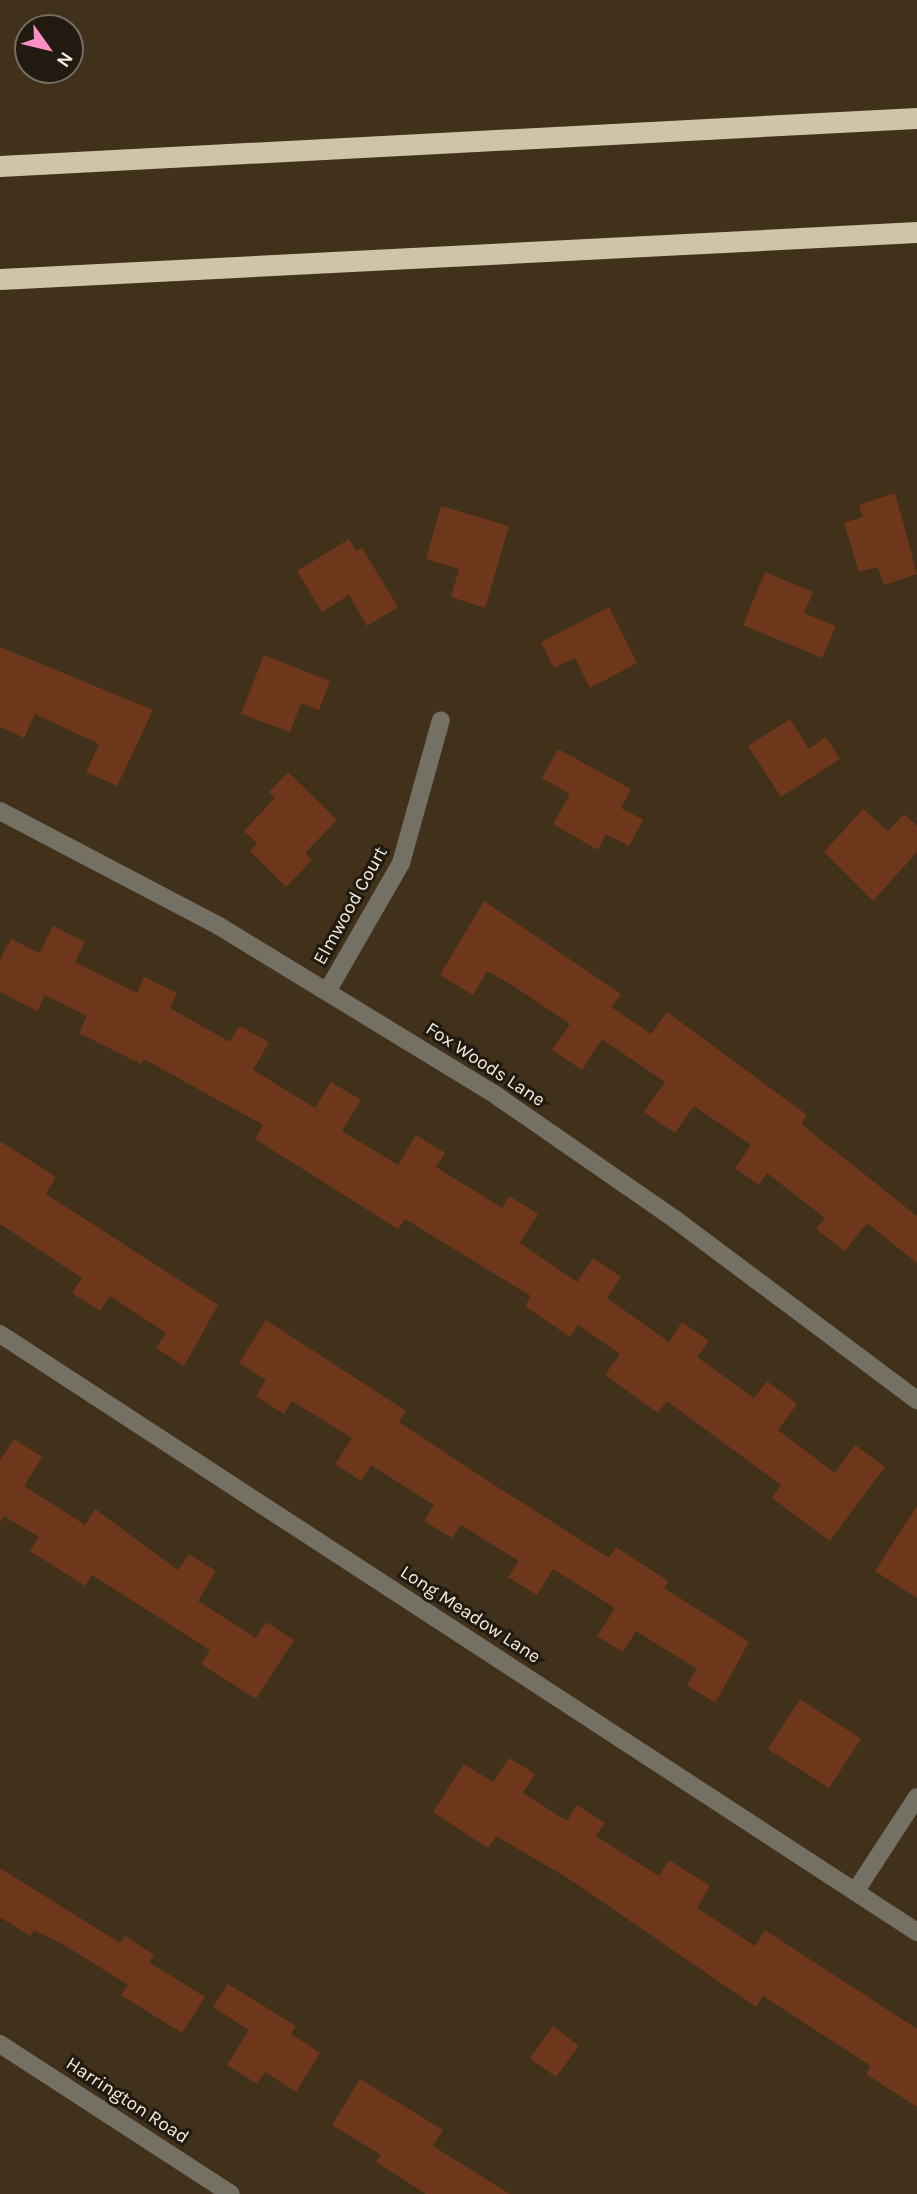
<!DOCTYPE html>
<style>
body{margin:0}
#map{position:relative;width:917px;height:2194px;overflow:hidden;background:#41301a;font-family:Karla,sans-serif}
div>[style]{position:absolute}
.building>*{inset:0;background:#6e371c}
.street>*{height:18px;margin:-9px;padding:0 9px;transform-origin:9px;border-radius:9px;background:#747164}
.highway>*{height:21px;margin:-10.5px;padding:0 10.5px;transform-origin:10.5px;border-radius:10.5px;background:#cdc5a6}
span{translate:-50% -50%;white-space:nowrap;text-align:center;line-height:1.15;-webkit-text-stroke:6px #211a10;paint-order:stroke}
.street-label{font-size:19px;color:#f5eadd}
.north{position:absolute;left:14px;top:14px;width:70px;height:70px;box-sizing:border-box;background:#211a10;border:2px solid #766d62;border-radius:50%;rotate:124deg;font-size:19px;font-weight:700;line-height:28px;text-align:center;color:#f5eadd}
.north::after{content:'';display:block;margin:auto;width:24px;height:32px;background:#fc8fc3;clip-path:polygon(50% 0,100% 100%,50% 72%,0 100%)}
</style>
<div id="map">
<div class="building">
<div style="clip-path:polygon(895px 493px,917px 574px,884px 585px,878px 567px,859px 572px,844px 523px,863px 517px,859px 505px)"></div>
<div style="clip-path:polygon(441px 506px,509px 526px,485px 608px,451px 597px,459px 569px,426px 559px)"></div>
<div style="clip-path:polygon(349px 539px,356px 551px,362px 548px,398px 607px,367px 626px,349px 595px,322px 612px,297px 571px)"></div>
<div style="clip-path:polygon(765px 572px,813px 592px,804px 613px,836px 626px,822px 658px,743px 625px)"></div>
<div style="clip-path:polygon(609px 607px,637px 663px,590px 688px,575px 658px,554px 668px,541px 642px)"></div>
<div style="clip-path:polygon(0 647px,153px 710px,117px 786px,86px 772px,99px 744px,35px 714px,24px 738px,0 727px)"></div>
<div style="clip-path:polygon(264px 655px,330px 681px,319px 710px,301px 703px,290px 732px,241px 714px)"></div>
<div style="clip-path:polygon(790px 719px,809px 749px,826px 737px,840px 759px,781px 797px,748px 746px)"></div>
<div style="clip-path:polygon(558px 749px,631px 789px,621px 808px,643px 820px,629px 846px,606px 834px,598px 850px,553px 824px,570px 794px,542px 778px)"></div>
<div style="clip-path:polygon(288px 772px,337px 820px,305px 853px,312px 860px,286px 887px,250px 851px,257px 843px,244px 831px,275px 798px,269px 792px)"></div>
<div style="clip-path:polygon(863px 809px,888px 831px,904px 814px,917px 826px,917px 852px,873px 901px,824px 852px)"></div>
<div style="clip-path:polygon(484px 901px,621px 994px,611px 1007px,651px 1034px,667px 1012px,807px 1115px,801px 1124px,917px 1216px,917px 1263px,867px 1223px,845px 1251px,816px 1229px,825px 1218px,767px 1173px,759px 1185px,735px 1168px,751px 1145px,694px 1106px,675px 1133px,644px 1112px,665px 1082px,602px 1039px,582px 1070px,552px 1050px,570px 1024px,512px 985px,487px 971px,473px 995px,440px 975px)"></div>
<div style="clip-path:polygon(53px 926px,85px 942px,75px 962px,137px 993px,144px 977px,177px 993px,170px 1008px,230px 1042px,239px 1026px,269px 1042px,253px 1070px,315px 1108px,331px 1082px,361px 1100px,342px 1131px,398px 1165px,416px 1135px,445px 1153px,436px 1167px,502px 1208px,509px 1196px,538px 1214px,520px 1243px,577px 1282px,593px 1258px,621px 1277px,607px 1298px,669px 1342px,682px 1322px,709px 1341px,697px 1357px,754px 1398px,767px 1381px,797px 1404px,778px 1430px,835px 1473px,855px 1445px,885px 1467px,830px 1541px,772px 1498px,781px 1485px,667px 1401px,658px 1413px,605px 1375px,620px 1354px,578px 1325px,570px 1337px,525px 1306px,531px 1296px,405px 1219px,398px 1229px,255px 1139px,263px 1125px,144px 1059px,141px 1064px,79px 1033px,87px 1016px,45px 995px,37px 1011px,0 992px,0 960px,11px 939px,39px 953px)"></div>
<div style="clip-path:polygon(0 1141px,56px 1177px,46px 1194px,218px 1305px,184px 1366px,156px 1348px,166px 1333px,110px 1296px,100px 1311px,72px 1293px,82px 1278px,0 1224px)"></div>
<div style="clip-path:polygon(266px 1320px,406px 1411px,399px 1422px,485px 1479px,609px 1558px,616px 1547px,668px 1581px,664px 1588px,749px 1642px,715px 1703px,687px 1685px,697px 1669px,636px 1631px,623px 1652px,597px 1636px,615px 1608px,553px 1569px,537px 1595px,508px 1577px,519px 1561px,461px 1525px,452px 1538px,424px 1521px,434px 1505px,371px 1465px,361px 1481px,335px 1464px,352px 1438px,292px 1401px,284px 1414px,256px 1396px,266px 1380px,239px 1363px)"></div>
<div style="clip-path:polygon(14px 1439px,42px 1457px,24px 1486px,85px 1525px,95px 1509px,178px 1570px,189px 1554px,216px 1571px,198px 1601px,256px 1638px,266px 1622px,294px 1640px,256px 1699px,201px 1664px,210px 1650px,92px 1575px,85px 1586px,30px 1551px,39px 1537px,4px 1516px,0 1523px,0 1461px)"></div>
<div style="clip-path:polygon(917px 1506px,917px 1598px,875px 1571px)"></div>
<div style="clip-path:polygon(800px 1699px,861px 1739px,829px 1788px,768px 1749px)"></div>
<div style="clip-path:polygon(509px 1758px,535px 1774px,523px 1793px,567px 1821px,577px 1805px,605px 1823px,596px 1836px,659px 1876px,669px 1860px,710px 1886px,697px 1908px,755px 1946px,765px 1930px,917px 2029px,917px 2107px,866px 2074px,871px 2066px,763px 1996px,756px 2007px,569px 1879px,496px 1836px,488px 1848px,433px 1812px,464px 1764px,493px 1782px)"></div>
<div style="clip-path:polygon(0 1868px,120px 1943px,125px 1936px,154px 1955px,149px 1962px,205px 1997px,182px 2033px,121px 1995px,128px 1985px,66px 1946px,34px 1930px,30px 1936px,0 1917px)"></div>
<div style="clip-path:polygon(228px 1984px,296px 2026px,291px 2034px,320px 2053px,296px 2092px,265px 2072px,257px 2084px,227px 2065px,249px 2030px,213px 2007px)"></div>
<div style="clip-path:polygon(553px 2026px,579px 2046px,556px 2077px,530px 2058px)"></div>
<div style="clip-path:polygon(360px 2079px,443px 2130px,433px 2146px,510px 2194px,426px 2194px,376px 2162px,381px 2155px,332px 2125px)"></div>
</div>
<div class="street">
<div style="left:0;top:811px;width:247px;rotate:27.7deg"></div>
<div style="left:219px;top:926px;width:326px;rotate:31.4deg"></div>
<div style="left:497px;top:1096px;width:218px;rotate:34.7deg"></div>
<div style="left:676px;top:1220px;width:301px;rotate:36.8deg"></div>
<div style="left:328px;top:990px;width:146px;rotate:-60.1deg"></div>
<div style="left:401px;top:863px;width:148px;rotate:-74.4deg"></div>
<div style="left:0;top:1334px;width:1095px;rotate:33.11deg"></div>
<div style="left:855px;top:1892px;width:113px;rotate:-56.9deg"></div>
<div style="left:0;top:2044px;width:275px;rotate:33deg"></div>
</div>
<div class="highway">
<div style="left:0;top:166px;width:918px;rotate:-3deg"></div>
<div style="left:0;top:279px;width:918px;rotate:-2.93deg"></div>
</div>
<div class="street-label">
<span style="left:351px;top:906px;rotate:-61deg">Elmwood Court</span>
<span style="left:485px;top:1065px;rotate:33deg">Fox Woods Lane</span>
<span style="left:470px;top:1615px;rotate:33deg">Long Meadow Lane</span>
<span style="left:127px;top:2101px;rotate:33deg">Harrington Road</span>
</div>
<div class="north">N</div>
</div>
